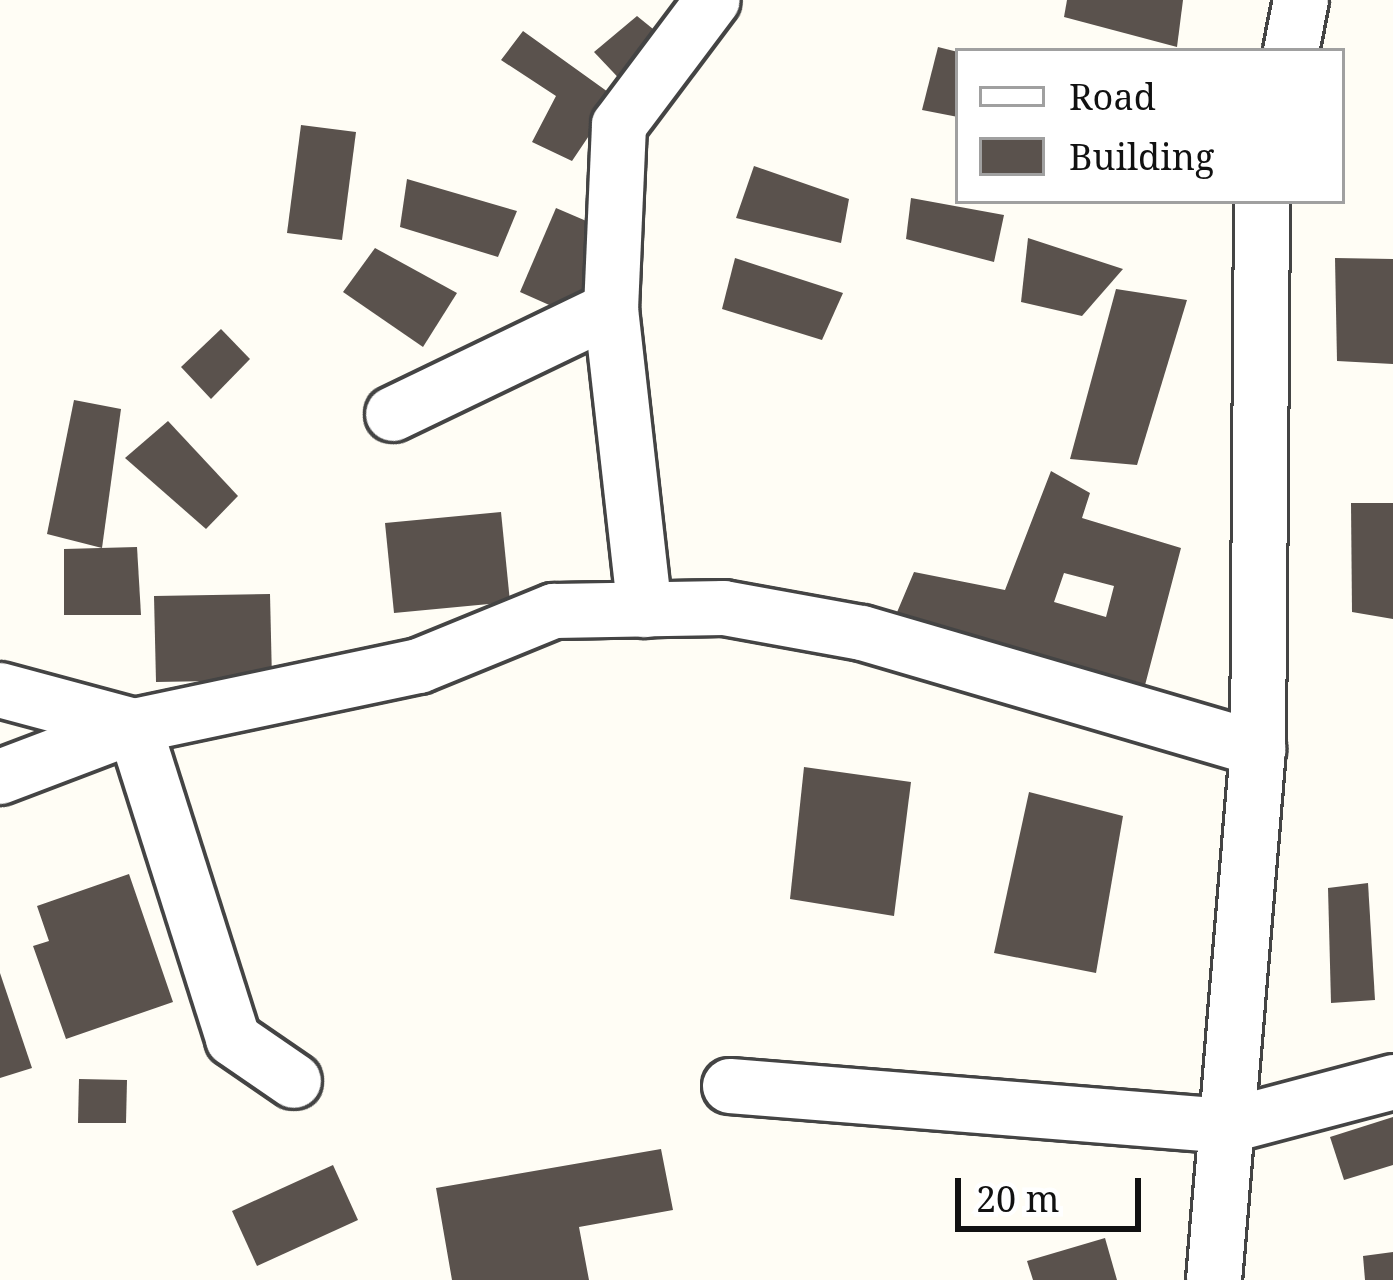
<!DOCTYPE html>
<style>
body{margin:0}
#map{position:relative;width:1393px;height:1280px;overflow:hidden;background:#fffdf5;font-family:"Noto Serif",serif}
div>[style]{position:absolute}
.building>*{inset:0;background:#5a524d}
.roads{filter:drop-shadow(3px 0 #444) drop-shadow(-3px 0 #444) drop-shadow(0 3px #444) drop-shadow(0 -3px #444)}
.street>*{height:54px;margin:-27px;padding:0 27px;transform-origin:27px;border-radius:27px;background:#fff}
span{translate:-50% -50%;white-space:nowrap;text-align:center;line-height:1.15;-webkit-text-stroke:12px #fff;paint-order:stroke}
.legend{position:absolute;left:955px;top:48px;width:390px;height:156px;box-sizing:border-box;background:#fff;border:3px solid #a0a0a0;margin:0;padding:15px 21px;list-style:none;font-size:36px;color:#111}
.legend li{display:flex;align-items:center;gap:24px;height:60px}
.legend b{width:60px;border:3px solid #a0a0a0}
.scale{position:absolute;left:955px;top:1178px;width:186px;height:54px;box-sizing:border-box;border:6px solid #111;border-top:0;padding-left:15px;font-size:36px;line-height:42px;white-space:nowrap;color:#111;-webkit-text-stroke:9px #fff;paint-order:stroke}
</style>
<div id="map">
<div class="building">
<div style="clip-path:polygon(1067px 0,1183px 0,1177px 47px,1064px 17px)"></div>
<div style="clip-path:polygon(637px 16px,674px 46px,629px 89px,594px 52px)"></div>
<div style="clip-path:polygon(523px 31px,615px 97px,572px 161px,532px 142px,556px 96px,501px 60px)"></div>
<div style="clip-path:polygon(938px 47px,958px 52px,958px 117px,922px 110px)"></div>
<div style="clip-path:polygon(301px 125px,356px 132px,342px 240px,287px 233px)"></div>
<div style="clip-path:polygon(754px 166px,849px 199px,841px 243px,736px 218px)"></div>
<div style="clip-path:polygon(407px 179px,517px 211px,498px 257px,400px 227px)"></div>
<div style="clip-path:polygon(911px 198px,1004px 215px,994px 262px,906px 239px)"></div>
<div style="clip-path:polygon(556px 208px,612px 232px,574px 316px,520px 292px)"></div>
<div style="clip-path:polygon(1028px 238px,1123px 269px,1082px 316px,1021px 302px)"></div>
<div style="clip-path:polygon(375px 248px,457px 293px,423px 347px,343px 292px)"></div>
<div style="clip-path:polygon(735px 258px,843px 293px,822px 340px,722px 309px)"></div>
<div style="clip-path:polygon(1335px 258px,1393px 259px,1393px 364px,1337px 361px)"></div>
<div style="clip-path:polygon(1116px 289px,1187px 300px,1137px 465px,1070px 459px)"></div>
<div style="clip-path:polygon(221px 329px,250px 359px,211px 399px,181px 367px)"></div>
<div style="clip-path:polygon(74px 400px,121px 409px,102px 548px,47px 534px)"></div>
<div style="clip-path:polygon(168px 421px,238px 496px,206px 529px,125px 458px)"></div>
<div style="clip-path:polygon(evenodd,1051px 471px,1090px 493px,1082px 518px,1181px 548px,1144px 689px,895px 617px,914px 572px,1005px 590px,1051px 471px,1064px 573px,1114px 586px,1106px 617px,1054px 602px,1064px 573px)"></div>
<div style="clip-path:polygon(1351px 503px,1393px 503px,1393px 619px,1352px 612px)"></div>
<div style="clip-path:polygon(501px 512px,510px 602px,394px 613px,385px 523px)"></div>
<div style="clip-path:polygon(137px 547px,141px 615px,64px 615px,64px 549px)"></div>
<div style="clip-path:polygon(270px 594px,272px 680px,156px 682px,154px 596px)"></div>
<div style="clip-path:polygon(804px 767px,911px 782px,894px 916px,790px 899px)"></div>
<div style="clip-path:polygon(1029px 792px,1123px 816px,1096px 973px,994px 953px)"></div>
<div style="clip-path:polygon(129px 874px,173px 1002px,66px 1039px,33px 946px,49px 941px,37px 906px)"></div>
<div style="clip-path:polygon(1368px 883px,1375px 1000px,1331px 1003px,1328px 888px)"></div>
<div style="clip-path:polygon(0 973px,32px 1068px,0 1078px)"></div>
<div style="clip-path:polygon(79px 1079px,127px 1080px,126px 1123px,78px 1123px)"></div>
<div style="clip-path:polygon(1393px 1117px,1393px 1165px,1344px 1180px,1330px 1137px)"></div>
<div style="clip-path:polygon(661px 1149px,673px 1210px,579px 1227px,589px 1280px,452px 1280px,436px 1188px)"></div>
<div style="clip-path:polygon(333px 1165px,358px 1220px,257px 1266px,232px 1211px)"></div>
<div style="clip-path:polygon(1105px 1238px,1117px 1280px,1033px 1280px,1027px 1261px)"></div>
<div style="clip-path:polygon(1393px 1252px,1393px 1280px,1365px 1280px,1363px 1256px)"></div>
</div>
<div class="roads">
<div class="street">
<div style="left:1291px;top:51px;width:52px;rotate:-78.9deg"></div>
<div style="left:611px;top:309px;width:184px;rotate:-87.5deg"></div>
<div style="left:619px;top:125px;width:156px;rotate:-53.1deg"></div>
<div style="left:393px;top:414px;width:242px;rotate:-25.7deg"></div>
<div style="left:611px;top:309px;width:303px;rotate:83.6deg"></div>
<div style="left:0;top:690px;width:139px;rotate:15deg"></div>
<div style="left:134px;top:726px;width:328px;rotate:72.4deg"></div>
<div style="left:233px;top:1039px;width:74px;rotate:34.5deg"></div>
<div style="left:0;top:777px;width:143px;rotate:-20.8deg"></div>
<div style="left:134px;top:726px;width:291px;rotate:-11.9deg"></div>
<div style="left:419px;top:666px;width:146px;rotate:-22.2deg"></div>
<div style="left:554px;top:611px;width:170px;rotate:-1deg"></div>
<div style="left:724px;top:608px;width:140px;rotate:10.3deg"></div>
<div style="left:862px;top:633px;width:413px;rotate:16.3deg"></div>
<div style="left:730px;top:1086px;width:499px;rotate:4.6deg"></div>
<div style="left:1227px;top:1126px;width:172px;rotate:-14.8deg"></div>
<div style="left:1214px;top:1280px;width:533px;rotate:-85.26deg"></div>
<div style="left:1258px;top:749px;width:548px;rotate:-89.58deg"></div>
</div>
</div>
<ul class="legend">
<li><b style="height:15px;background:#fff"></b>Road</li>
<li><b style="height:33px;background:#5a524d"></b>Building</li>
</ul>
<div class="scale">20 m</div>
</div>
